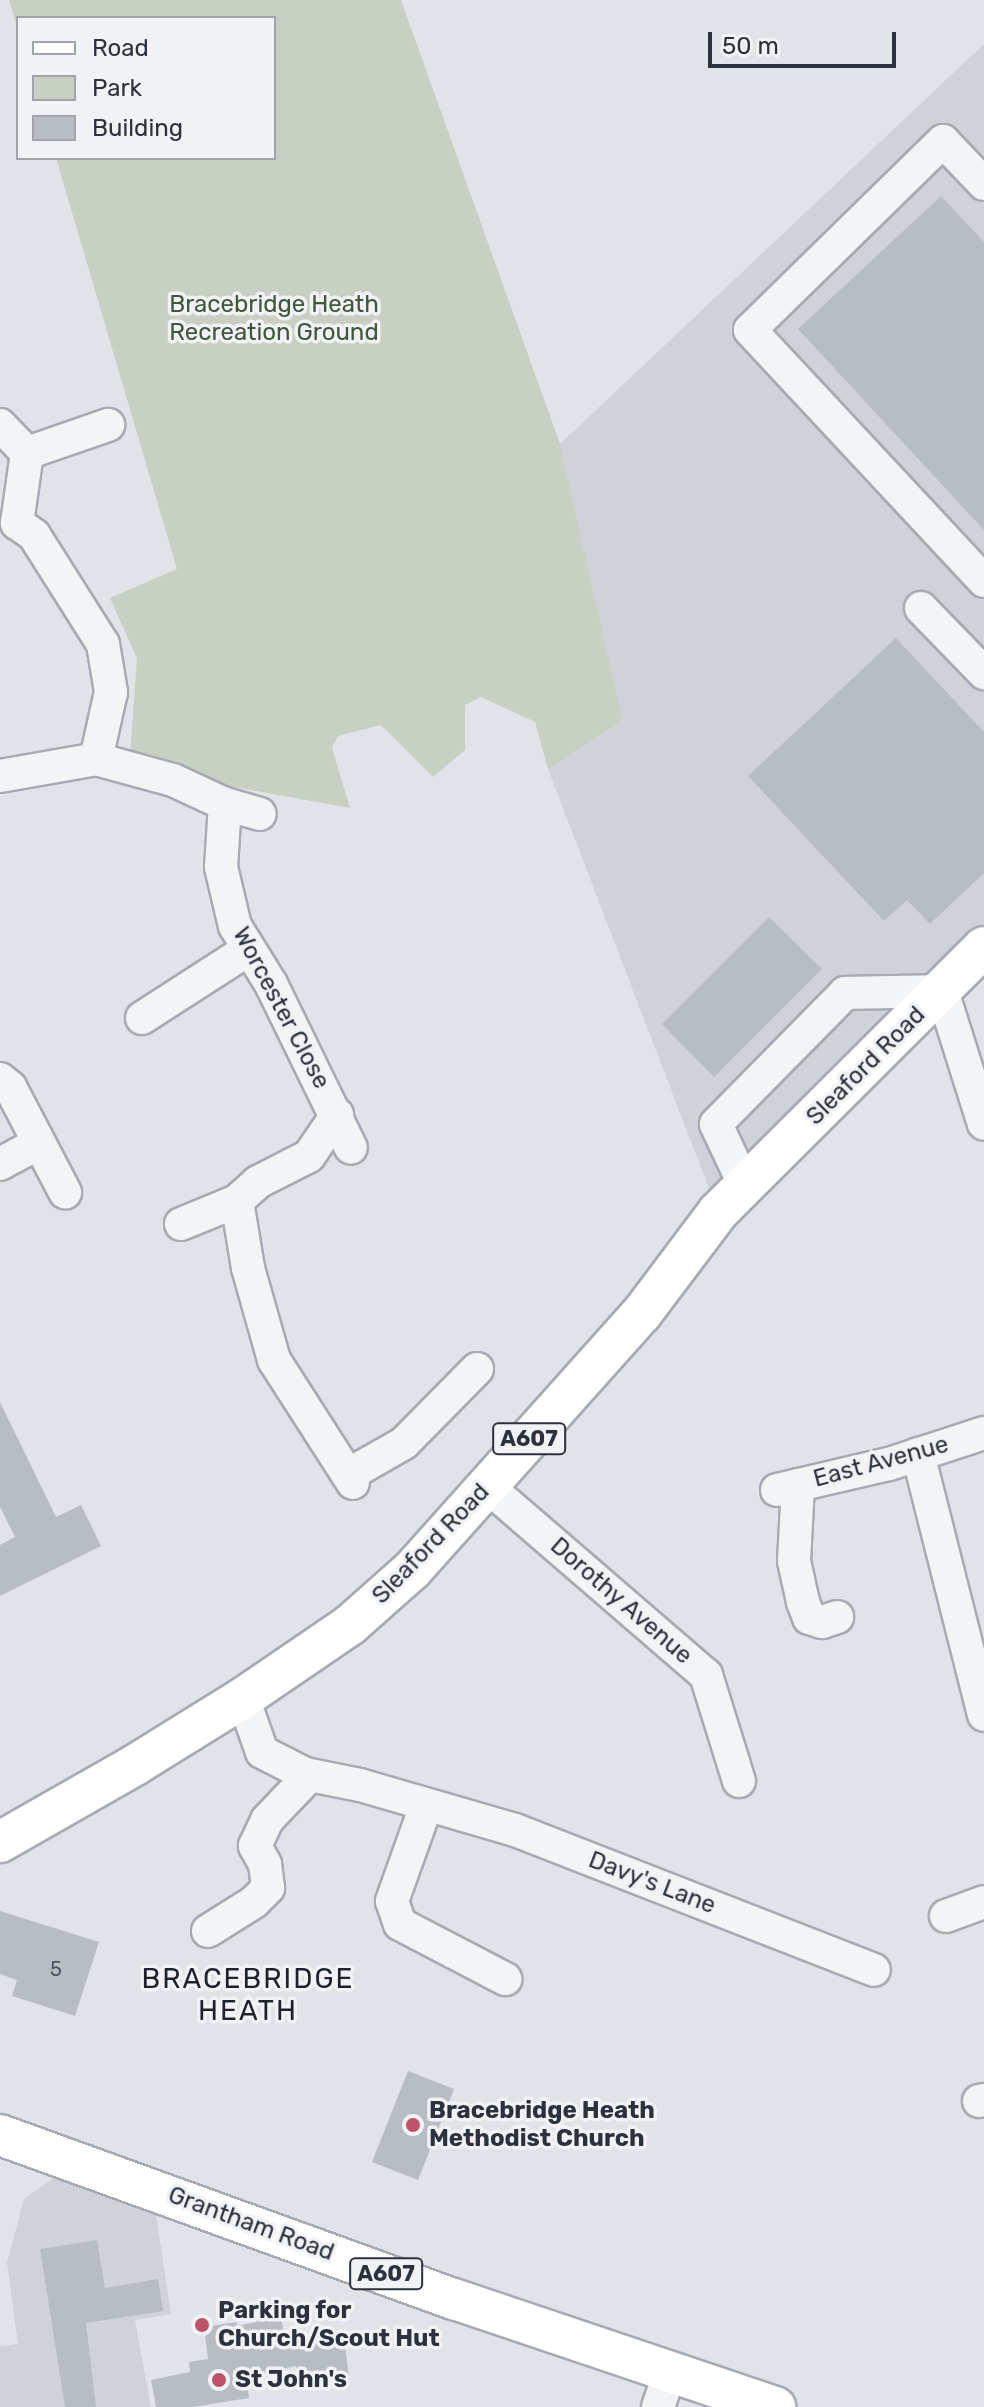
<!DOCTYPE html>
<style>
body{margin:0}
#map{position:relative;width:984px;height:2407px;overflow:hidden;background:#e0e3e7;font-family:Rubik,sans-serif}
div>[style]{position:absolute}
.built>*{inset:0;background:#cfd3d9}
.green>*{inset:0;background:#c7d0c2}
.building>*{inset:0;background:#b8bdc4}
.roads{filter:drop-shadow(2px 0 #a6aab1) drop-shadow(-2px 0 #a6aab1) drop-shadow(0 2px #a6aab1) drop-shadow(0 -2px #a6aab1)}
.minor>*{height:32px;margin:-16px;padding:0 16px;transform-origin:16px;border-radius:16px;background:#f3f4f6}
.major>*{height:40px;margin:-20px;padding:0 20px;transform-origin:20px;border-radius:20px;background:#fff}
.dots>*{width:22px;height:22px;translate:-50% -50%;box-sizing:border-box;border:4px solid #f0f2f5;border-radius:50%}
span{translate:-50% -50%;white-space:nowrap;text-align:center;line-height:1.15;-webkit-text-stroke:7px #f0f2f5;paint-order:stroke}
.number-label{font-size:20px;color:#4e555f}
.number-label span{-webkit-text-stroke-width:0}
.shield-label span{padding:2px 6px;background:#f0f2f5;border:2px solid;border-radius:6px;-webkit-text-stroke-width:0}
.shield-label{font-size:22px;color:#2b323d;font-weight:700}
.park-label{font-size:24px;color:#40573a}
.street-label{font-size:24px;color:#2b323d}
.poi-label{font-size:24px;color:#2b323d;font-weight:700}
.left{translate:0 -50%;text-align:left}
.quarter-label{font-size:28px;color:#1d232e;letter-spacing:2px}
.legend{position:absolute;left:16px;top:16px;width:260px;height:144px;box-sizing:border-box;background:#f0f2f5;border:2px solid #a1a5ab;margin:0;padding:10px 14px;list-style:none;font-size:24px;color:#2b323d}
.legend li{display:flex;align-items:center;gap:16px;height:40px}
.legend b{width:40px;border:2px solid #a1a5ab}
.scale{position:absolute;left:708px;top:32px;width:188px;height:36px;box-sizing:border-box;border:4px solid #2b323d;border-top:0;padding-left:10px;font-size:24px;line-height:28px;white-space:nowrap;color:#2b323d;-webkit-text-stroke:6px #f0f2f5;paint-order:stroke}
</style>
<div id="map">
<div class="built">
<div style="clip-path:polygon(984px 44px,984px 947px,718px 1212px,548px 769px,623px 721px,560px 444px)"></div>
<div style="clip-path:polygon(77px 2161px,152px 2188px,171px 2314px,135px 2320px,151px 2407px,0 2407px,0 2346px,18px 2344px,7px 2263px,24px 2199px)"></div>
</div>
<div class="green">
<div style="clip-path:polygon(9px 0,401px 0,560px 444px,623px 721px,548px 769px,535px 722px,481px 697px,465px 705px,465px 750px,433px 777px,381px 725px,338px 736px,332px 748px,350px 808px,229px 786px,130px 757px,137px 658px,110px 598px,177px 569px,56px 158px,274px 158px,274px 18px,18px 18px,18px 30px)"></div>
</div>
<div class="building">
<div style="clip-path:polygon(941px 196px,984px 242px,984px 530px,798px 329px)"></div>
<div style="clip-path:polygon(896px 638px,984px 732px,984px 873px,930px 924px,907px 900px,884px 921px,748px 776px)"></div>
<div style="clip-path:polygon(769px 917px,822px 969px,714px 1077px,662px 1024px)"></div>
<div style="clip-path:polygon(0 1402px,56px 1517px,81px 1505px,101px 1546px,0 1596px,0 1545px,15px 1537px,0 1507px)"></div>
<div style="clip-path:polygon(0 1911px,99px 1942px,75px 2016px,12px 1996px,17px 1980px,0 1974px)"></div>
<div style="clip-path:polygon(408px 2071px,454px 2089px,418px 2180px,372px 2162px)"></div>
<div style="clip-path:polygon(97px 2240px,105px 2288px,158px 2279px,163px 2311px,86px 2323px,96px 2407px,65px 2407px,40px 2249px)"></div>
<div style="clip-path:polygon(281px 2317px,285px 2339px,343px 2332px,349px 2376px,299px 2382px,296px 2366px,246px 2376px,249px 2398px,193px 2407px,156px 2407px,151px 2380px,190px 2372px,189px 2362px,208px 2359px,204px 2327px,237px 2322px,237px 2326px)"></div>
</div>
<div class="roads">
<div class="minor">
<div style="left:984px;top:184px;width:59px;rotate:-133.6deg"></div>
<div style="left:943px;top:141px;width:270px;rotate:135.6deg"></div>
<div style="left:750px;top:330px;width:343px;rotate:47deg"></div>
<div style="left:0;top:425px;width:39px;rotate:46deg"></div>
<div style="left:27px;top:453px;width:86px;rotate:-19.1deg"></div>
<div style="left:27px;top:453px;width:71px;rotate:98.1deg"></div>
<div style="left:17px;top:523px;width:21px;rotate:35deg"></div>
<div style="left:34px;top:535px;width:129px;rotate:57.7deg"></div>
<div style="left:103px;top:644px;width:49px;rotate:80.5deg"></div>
<div style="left:111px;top:692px;width:69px;rotate:102.6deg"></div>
<div style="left:921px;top:608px;width:91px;rotate:45.9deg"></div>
<div style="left:0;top:776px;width:97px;rotate:-10deg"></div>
<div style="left:96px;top:759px;width:80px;rotate:15.3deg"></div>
<div style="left:173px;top:780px;width:57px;rotate:24.8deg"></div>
<div style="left:225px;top:804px;width:36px;rotate:16deg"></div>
<div style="left:225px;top:804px;width:63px;rotate:93.6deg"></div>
<div style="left:221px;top:867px;width:61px;rotate:76.7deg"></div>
<div style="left:235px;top:926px;width:68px;rotate:58.2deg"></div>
<div style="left:271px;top:984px;width:182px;rotate:64deg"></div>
<div style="left:142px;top:1018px;width:127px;rotate:-32.8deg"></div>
<div style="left:0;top:1079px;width:13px;rotate:39deg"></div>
<div style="left:10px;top:1087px;width:119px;rotate:62.4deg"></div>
<div style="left:0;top:1164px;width:44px;rotate:-28.3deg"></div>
<div style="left:745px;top:1186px;width:68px;rotate:-115.1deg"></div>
<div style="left:716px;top:1124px;width:184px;rotate:-45.4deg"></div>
<div style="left:845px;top:993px;width:97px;rotate:-1.2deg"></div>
<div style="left:942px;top:991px;width:139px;rotate:72.5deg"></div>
<div style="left:237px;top:1201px;width:68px;rotate:80.7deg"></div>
<div style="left:248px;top:1268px;width:96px;rotate:74.2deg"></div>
<div style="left:274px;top:1360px;width:146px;rotate:57.3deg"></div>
<div style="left:181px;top:1224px;width:61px;rotate:-22.3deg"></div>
<div style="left:237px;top:1201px;width:28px;rotate:-42deg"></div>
<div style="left:258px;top:1182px;width:57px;rotate:-27deg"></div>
<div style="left:309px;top:1156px;width:50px;rotate:-55.7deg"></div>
<div style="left:918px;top:1454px;width:269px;rotate:75.8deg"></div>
<div style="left:348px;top:1475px;width:64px;rotate:-29.7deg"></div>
<div style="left:404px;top:1443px;width:104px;rotate:-45.4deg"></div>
<div style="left:798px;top:1485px;width:76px;rotate:93deg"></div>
<div style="left:794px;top:1561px;width:42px;rotate:77.6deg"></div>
<div style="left:803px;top:1602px;width:17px;rotate:69deg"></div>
<div style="left:809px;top:1618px;width:14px;rotate:17deg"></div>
<div style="left:822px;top:1622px;width:16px;rotate:-18deg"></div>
<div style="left:487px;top:1486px;width:289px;rotate:40.8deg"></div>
<div style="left:706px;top:1675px;width:111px;rotate:72.7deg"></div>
<div style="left:777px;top:1490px;width:115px;rotate:-13.1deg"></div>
<div style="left:889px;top:1464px;width:100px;rotate:-18.1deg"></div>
<div style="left:243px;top:1698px;width:57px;rotate:70.6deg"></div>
<div style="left:262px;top:1752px;width:48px;rotate:27.1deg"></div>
<div style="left:305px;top:1774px;width:56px;rotate:11.3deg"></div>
<div style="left:360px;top:1785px;width:161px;rotate:16.2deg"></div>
<div style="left:515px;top:1830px;width:385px;rotate:21.3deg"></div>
<div style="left:426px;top:1806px;width:101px;rotate:109.7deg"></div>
<div style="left:392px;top:1901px;width:24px;rotate:71deg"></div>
<div style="left:400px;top:1924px;width:119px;rotate:27.6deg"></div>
<div style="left:946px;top:1916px;width:40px;rotate:-20.2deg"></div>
<div style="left:208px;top:1931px;width:54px;rotate:-32.2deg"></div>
<div style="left:254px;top:1902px;width:20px;rotate:-45deg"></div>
<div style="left:268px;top:1888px;width:24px;rotate:-97deg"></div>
<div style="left:265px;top:1864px;width:21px;rotate:-119deg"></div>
<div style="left:255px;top:1846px;width:29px;rotate:-65deg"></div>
<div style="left:267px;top:1820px;width:62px;rotate:-46.3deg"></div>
<div style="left:979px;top:2101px;width:5px;rotate:-11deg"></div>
<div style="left:658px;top:2407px;width:39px;rotate:-71deg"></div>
</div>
<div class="major">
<div style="left:0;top:1842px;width:155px;rotate:-29.7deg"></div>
<div style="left:135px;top:1765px;width:127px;rotate:-31.8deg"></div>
<div style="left:243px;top:1698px;width:130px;rotate:-34.3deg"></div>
<div style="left:350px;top:1625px;width:84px;rotate:-41.6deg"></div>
<div style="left:413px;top:1569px;width:343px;rotate:-48.2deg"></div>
<div style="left:642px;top:1313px;width:126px;rotate:-53deg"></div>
<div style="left:718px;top:1212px;width:375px;rotate:-44.9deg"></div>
<div style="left:0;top:2135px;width:483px;rotate:19.9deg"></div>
<div style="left:454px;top:2299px;width:339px;rotate:18.6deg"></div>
</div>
</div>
<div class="dots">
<div style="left:413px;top:2125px;background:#be5368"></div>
<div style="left:202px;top:2325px;background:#be5368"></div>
<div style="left:219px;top:2380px;background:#be5368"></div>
</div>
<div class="number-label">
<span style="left:56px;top:1969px">5</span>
</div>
<div class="shield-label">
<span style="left:529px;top:1439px">A607</span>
<span style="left:386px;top:2274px">A607</span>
</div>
<div class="park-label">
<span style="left:274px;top:319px">Bracebridge Heath<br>Recreation Ground</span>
</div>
<div class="street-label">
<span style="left:281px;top:1008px;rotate:62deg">Worcester Close</span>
<span style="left:866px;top:1066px;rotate:-45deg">Sleaford Road</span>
<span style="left:881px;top:1462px;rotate:-15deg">East Avenue</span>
<span style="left:431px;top:1544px;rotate:-46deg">Sleaford Road</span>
<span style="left:621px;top:1601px;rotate:41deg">Dorothy Avenue</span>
<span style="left:652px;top:1883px;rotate:21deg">Davy's Lane</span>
<span style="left:251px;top:2224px;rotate:20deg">Grantham Road</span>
</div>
<div class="poi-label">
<span class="left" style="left:429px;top:2125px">Bracebridge Heath<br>Methodist Church</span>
<span class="left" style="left:218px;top:2325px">Parking for<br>Church/Scout Hut</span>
<span class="left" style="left:235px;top:2380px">St John's</span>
</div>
<div class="quarter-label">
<span style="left:248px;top:1995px">BRACEBRIDGE<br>HEATH</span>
</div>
<ul class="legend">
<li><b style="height:10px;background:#fff"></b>Road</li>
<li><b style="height:22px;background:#c7d0c2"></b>Park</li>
<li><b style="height:22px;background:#b8bdc4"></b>Building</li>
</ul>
<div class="scale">50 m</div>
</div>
